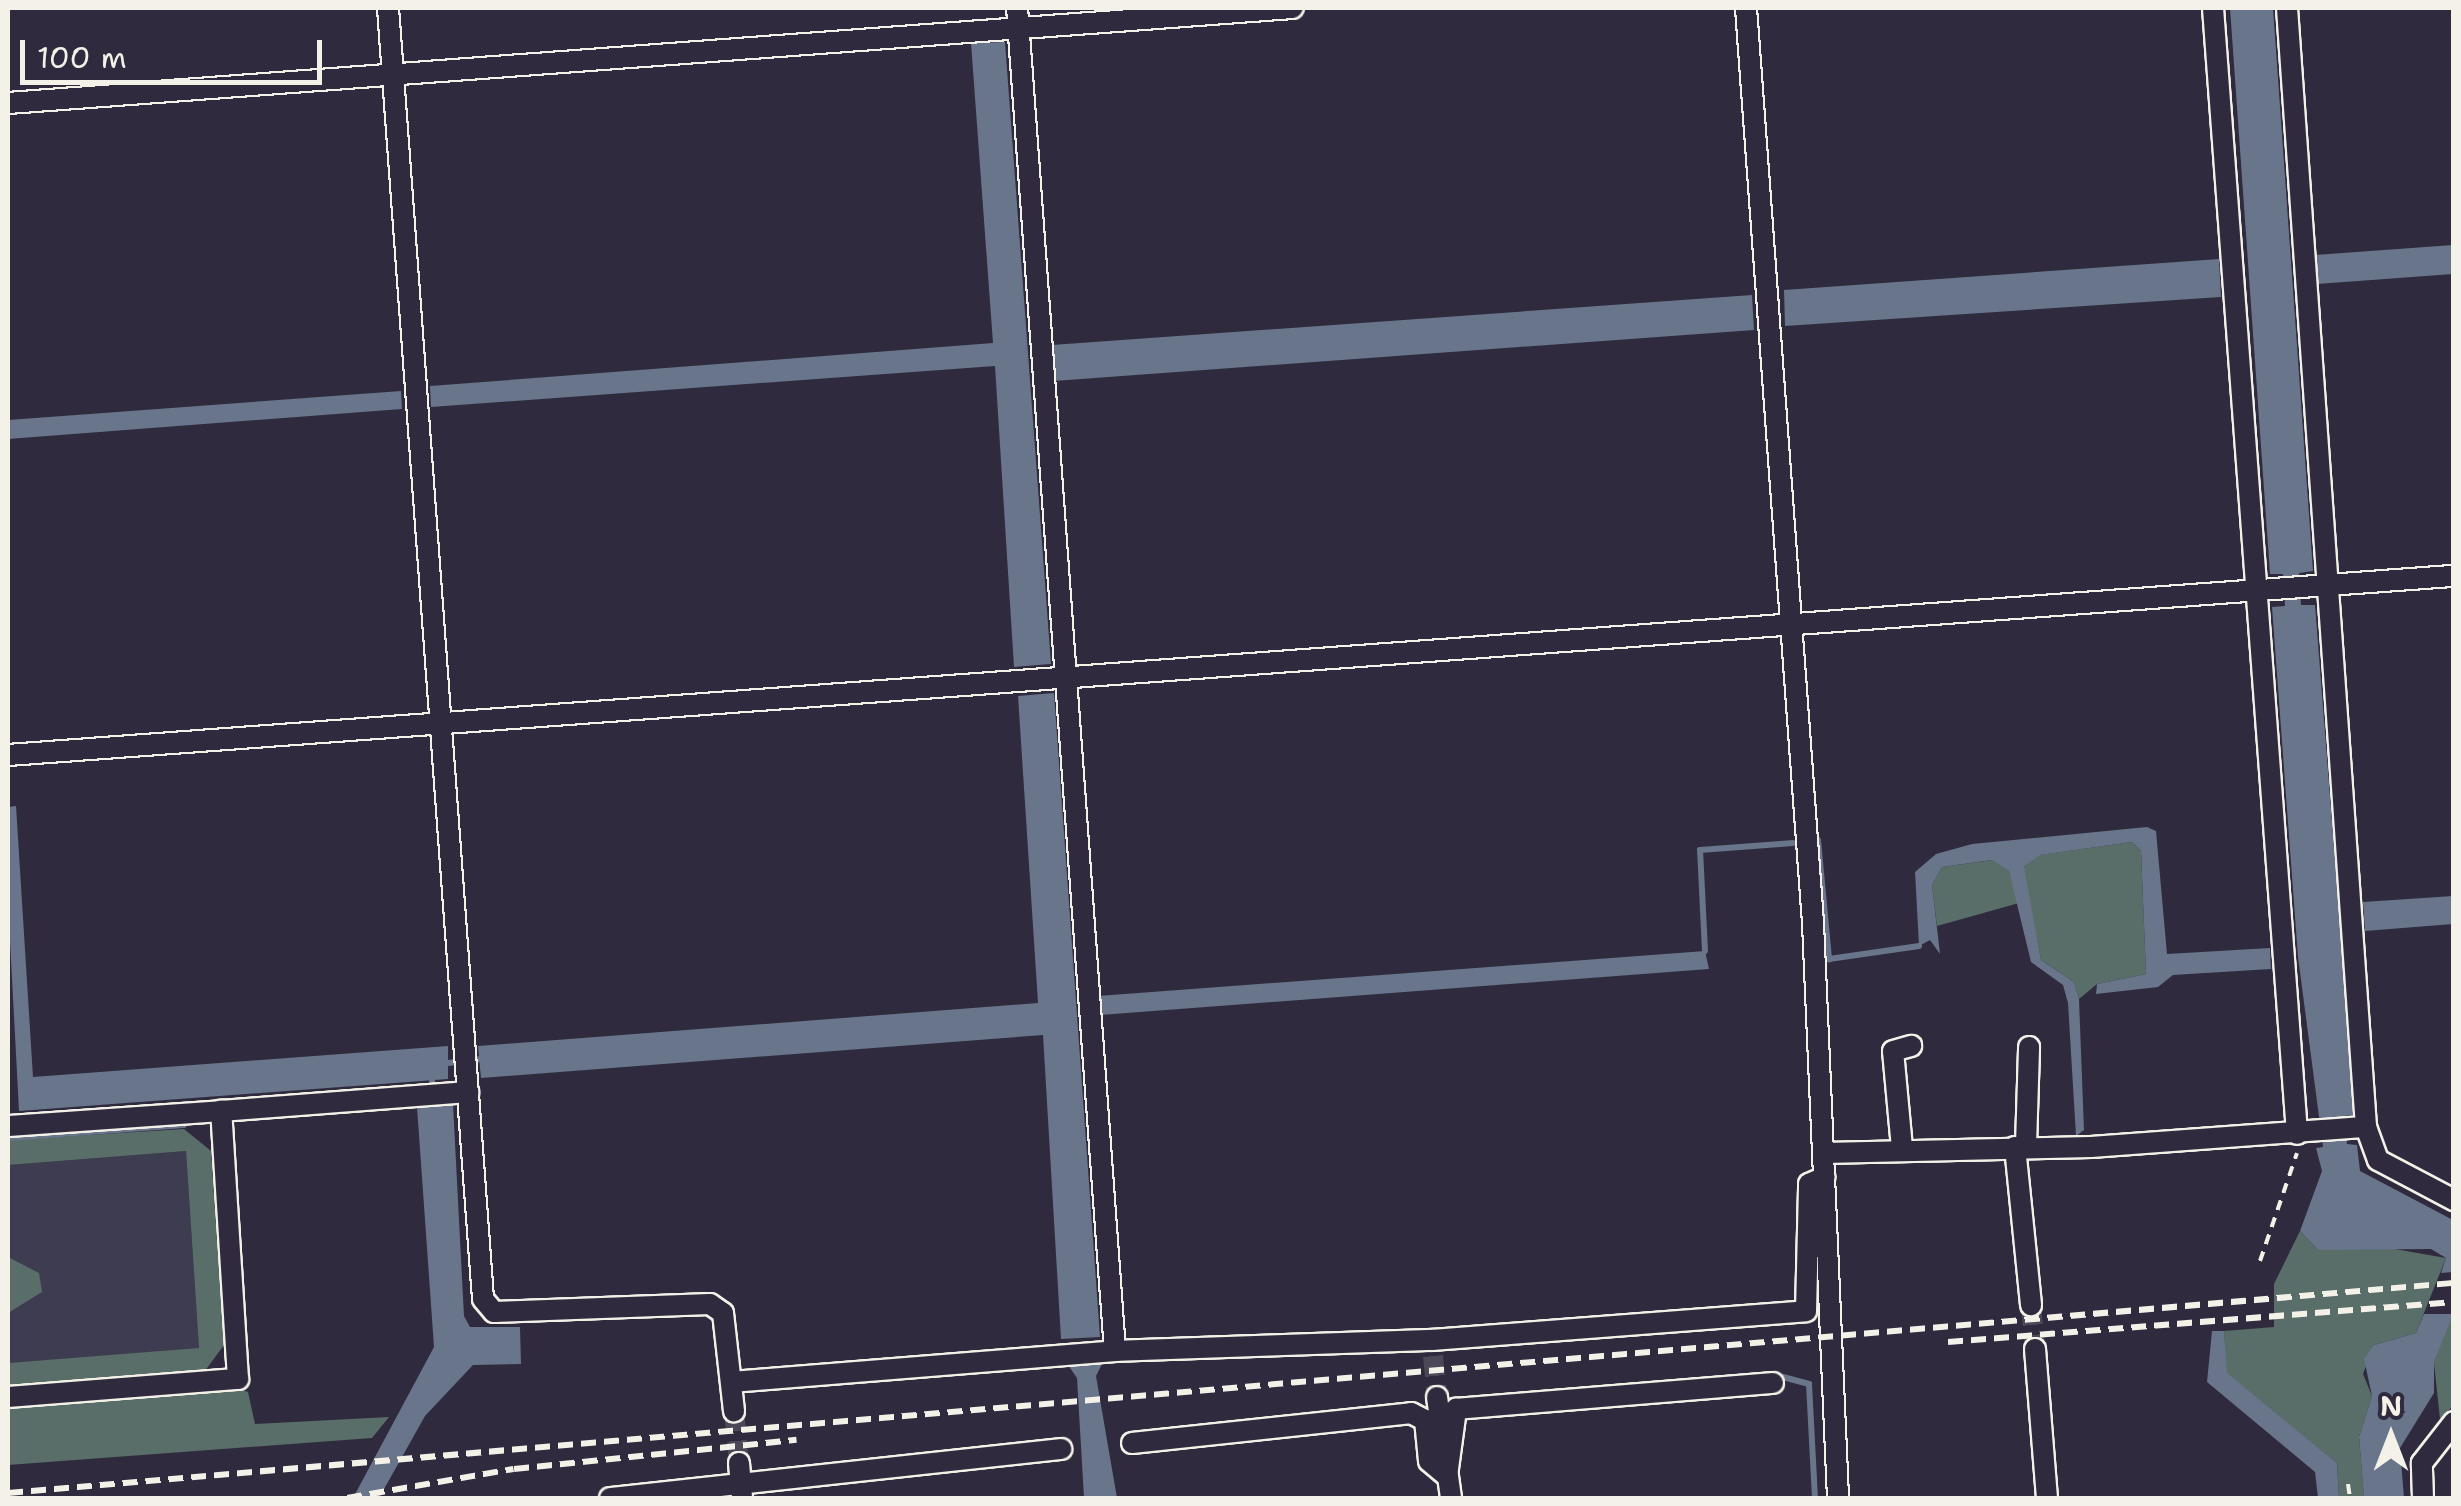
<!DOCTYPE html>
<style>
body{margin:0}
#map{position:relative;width:2461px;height:1506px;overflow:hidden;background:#2f2a3d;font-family:"Shantell Sans",sans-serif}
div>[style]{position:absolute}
.built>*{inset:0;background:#3e3c50}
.green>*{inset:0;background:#596e68}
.water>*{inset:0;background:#68758a}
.stream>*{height:6px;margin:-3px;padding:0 3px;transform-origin:3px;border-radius:3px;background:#68758a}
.minor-tunnel>*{height:20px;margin-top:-10px;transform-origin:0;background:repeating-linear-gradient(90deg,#4d4857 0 20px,transparent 0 30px)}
.path>*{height:4px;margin-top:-2px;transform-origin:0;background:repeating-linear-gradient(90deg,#f4f1e8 0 10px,transparent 0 18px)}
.roads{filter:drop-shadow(2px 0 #f4f1e8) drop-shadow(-2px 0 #f4f1e8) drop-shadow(0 2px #f4f1e8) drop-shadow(0 -2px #f4f1e8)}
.minor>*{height:20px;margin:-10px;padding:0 10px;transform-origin:10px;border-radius:10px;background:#2f2a3d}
.rail>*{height:6px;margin-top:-3px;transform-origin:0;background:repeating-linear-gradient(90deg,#f4f1e8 0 15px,transparent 0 23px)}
span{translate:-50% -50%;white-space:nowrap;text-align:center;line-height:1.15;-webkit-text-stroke:9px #2f2a3d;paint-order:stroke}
.frame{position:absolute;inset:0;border:10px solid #f4f1e8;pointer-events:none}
.north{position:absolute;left:2341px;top:1386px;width:100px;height:100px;-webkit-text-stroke:8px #2f2a3d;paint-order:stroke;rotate:0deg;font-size:28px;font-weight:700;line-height:40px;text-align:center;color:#f4f1e8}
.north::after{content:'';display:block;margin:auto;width:35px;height:45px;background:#f4f1e8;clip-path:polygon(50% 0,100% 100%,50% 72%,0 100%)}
.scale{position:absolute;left:20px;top:40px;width:302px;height:45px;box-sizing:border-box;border:5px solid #f4f1e8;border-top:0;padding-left:12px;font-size:30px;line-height:35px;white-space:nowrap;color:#f4f1e8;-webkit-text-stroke:8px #2f2a3d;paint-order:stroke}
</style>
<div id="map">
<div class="built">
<div style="clip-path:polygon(186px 1151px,199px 1349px,8px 1363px,8px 1165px)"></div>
</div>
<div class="green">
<div style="clip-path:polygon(2132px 842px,2141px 851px,2146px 974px,2097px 984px,2079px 999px,2074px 982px,2041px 960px,2023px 868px,2039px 855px)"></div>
<div style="clip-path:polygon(1993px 860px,2009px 871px,2019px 903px,1937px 926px,1932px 885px,1942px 867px)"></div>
<div style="clip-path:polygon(184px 1129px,211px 1151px,224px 1345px,202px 1375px,248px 1392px,255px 1424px,389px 1417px,372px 1438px,8px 1465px,8px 1363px,199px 1348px,186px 1151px,8px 1165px,8px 1140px)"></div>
<div style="clip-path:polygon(2300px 1231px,2318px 1250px,2366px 1244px,2446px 1258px,2416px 1333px,2374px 1345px,2363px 1374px,2372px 1396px,2359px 1437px,2364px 1497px,2339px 1498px,2337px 1463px,2226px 1373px,2224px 1331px,2274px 1327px,2274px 1284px)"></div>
<div style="clip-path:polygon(8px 1257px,39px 1273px,42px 1292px,8px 1313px)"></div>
<div style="clip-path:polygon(2453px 1311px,2453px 1406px,2440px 1419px,2434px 1363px)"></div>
</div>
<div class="water">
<div style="clip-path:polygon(2230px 8px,2273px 8px,2313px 571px,2299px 573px,2301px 605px,2315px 605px,2355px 1115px,2344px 1116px,2347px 1144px,2357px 1145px,2360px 1171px,2453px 1220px,2453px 1272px,2441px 1273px,2446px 1258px,2431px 1249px,2318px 1250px,2300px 1231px,2322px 1171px,2316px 1148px,2323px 1147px,2298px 957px,2272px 607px,2285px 606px,2283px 574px,2270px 574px)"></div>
<div style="clip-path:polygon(1005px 42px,1051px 664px,1014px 667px,995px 366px,431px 407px,430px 386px,993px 343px,971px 43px)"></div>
<div style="clip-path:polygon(2453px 245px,2453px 274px,2317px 284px,2315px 255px)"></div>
<div style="clip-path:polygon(2219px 259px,2221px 297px,1785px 326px,1784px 290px)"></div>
<div style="clip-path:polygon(1752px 295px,1754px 330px,1054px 381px,1052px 345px)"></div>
<div style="clip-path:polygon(401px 391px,402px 409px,8px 439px,8px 420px)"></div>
<div style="clip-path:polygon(1054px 693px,1100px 1337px,1061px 1339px,1043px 1035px,481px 1078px,478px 1046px,1038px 1003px,1018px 696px)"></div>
<div style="clip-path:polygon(16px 806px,33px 1077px,448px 1046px,448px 1079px,19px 1111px,8px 903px,8px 807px)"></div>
<div style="clip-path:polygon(2147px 827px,2156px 831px,2167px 954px,2270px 948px,2271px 969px,2173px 975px,2158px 987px,2096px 994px,2097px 984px,2146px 974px,2141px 851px,2132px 842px,2040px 855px,2024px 867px,2041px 960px,2074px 982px,2079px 999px,2084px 1130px,2076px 1136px,2068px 1003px,2063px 985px,2031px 962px,2009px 871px,1992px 860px,1942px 867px,1932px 885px,1940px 954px,1930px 940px,1919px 946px,1915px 872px,1936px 854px,1972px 844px)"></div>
<div style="clip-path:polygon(2453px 896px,2453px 924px,2365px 931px,2363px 902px)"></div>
<div style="clip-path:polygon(1705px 951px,1709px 969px,1100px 1015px,1098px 996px)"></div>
<div style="clip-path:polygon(453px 1104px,464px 1316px,470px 1327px,520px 1327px,521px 1364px,473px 1365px,425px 1416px,379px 1498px,353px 1498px,434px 1347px,417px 1107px)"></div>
<div style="clip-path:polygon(2424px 1314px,2453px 1314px,2434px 1363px,2434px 1393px,2400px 1448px,2404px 1498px,2364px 1498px,2359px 1437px,2372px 1396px,2364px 1359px,2374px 1345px,2416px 1333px)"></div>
<div style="clip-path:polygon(2212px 1331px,2224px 1331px,2227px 1373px,2337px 1463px,2339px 1498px,2318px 1498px,2315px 1472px,2207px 1382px)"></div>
<div style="clip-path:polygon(1103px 1362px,1096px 1376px,1117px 1498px,1084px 1498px,1077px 1378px,1068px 1365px)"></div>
</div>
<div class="stream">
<div style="left:1818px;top:840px;width:120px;rotate:84.7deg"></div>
<div style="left:1829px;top:959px;width:91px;rotate:-8.2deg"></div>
<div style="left:1705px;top:951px;width:101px;rotate:-92.8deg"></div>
<div style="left:1700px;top:850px;width:93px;rotate:-4.3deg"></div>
<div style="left:448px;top:1063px;width:31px;rotate:-7deg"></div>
<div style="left:432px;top:1080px;width:26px;rotate:86deg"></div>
<div style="left:8px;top:1138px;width:176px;rotate:-4.2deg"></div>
<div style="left:1783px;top:1377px;width:27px;rotate:15deg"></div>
<div style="left:1809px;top:1384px;width:114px;rotate:87deg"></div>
</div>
<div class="minor-tunnel">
<div style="left:2031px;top:1305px;width:44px;rotate:84.8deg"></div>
<div style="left:1433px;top:1356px;width:41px;rotate:84.4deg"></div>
<div style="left:734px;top:1411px;width:52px;rotate:84.5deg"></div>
</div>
<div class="path">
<div style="left:2260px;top:1261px;width:114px;rotate:-71.1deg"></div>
<div style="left:2348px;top:1484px;width:14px;rotate:82deg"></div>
</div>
<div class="roads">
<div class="minor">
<div style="left:388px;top:8px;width:1294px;rotate:85.79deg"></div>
<div style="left:483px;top:1299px;width:17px;rotate:50deg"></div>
<div style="left:494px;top:1312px;width:216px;rotate:-2.1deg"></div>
<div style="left:710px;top:1304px;width:16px;rotate:35deg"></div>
<div style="left:723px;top:1313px;width:99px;rotate:83.6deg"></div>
<div style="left:1746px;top:8px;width:917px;rotate:85.81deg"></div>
<div style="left:1813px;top:923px;width:576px;rotate:87.51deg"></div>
<div style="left:2213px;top:8px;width:1129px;rotate:85.73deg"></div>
<div style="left:2287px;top:8px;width:1122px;rotate:85.96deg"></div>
<div style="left:2366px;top:1127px;width:35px;rotate:70deg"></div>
<div style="left:2378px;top:1160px;width:86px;rotate:27.8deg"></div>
<div style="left:8px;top:103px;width:1288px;rotate:-4.23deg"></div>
<div style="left:8px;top:755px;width:2453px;rotate:-4.19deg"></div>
<div style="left:8px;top:1126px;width:214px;rotate:-4deg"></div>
<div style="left:2026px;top:1145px;width:98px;rotate:-88.2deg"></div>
<div style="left:2015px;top:1147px;width:159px;rotate:84.2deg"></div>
<div style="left:1902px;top:1148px;width:97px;rotate:-95.3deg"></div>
<div style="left:1893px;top:1051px;width:19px;rotate:-16deg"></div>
<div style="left:1824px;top:1153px;width:267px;rotate:-1.3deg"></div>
<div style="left:2091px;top:1147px;width:276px;rotate:-4.2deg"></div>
<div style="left:2035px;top:1349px;width:149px;rotate:85.4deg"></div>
<div style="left:1115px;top:1351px;width:317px;rotate:-2deg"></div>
<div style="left:1432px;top:1340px;width:375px;rotate:-4.4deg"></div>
<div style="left:1806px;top:1311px;width:127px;rotate:-88.6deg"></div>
<div style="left:1809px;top:1184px;width:17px;rotate:-24deg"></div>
<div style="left:732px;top:1382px;width:384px;rotate:-4.6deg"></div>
<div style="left:1115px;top:1351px;width:1347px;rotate:-94.17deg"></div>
<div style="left:8px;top:1397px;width:231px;rotate:-4.5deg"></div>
<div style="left:238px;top:1379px;width:269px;rotate:-93.6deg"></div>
<div style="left:221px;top:1111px;width:248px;rotate:-4.4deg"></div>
<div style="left:1437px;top:1397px;width:102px;rotate:82.1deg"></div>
<div style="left:1132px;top:1443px;width:281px;rotate:-6.1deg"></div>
<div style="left:1411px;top:1413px;width:16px;rotate:27deg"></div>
<div style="left:1425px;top:1420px;width:41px;rotate:84.4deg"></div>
<div style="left:1429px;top:1461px;width:23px;rotate:40deg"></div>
<div style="left:1447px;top:1476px;width:68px;rotate:-82.3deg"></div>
<div style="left:1456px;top:1409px;width:318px;rotate:-4.7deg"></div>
<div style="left:739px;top:1463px;width:35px;rotate:85deg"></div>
<div style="left:610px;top:1498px;width:454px;rotate:-6.2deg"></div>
<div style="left:2423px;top:1498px;width:35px;rotate:-92deg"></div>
<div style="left:2422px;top:1463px;width:52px;rotate:-52deg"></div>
</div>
</div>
<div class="rail">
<div style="left:1948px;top:1342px;width:508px;rotate:-4.52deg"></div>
<div style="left:8px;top:1493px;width:2455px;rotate:-4.91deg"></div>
<div style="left:347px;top:1498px;width:169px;rotate:-9.9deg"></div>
<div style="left:514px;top:1469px;width:284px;rotate:-5.9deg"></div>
</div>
<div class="frame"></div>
<div class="north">N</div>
<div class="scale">100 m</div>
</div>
